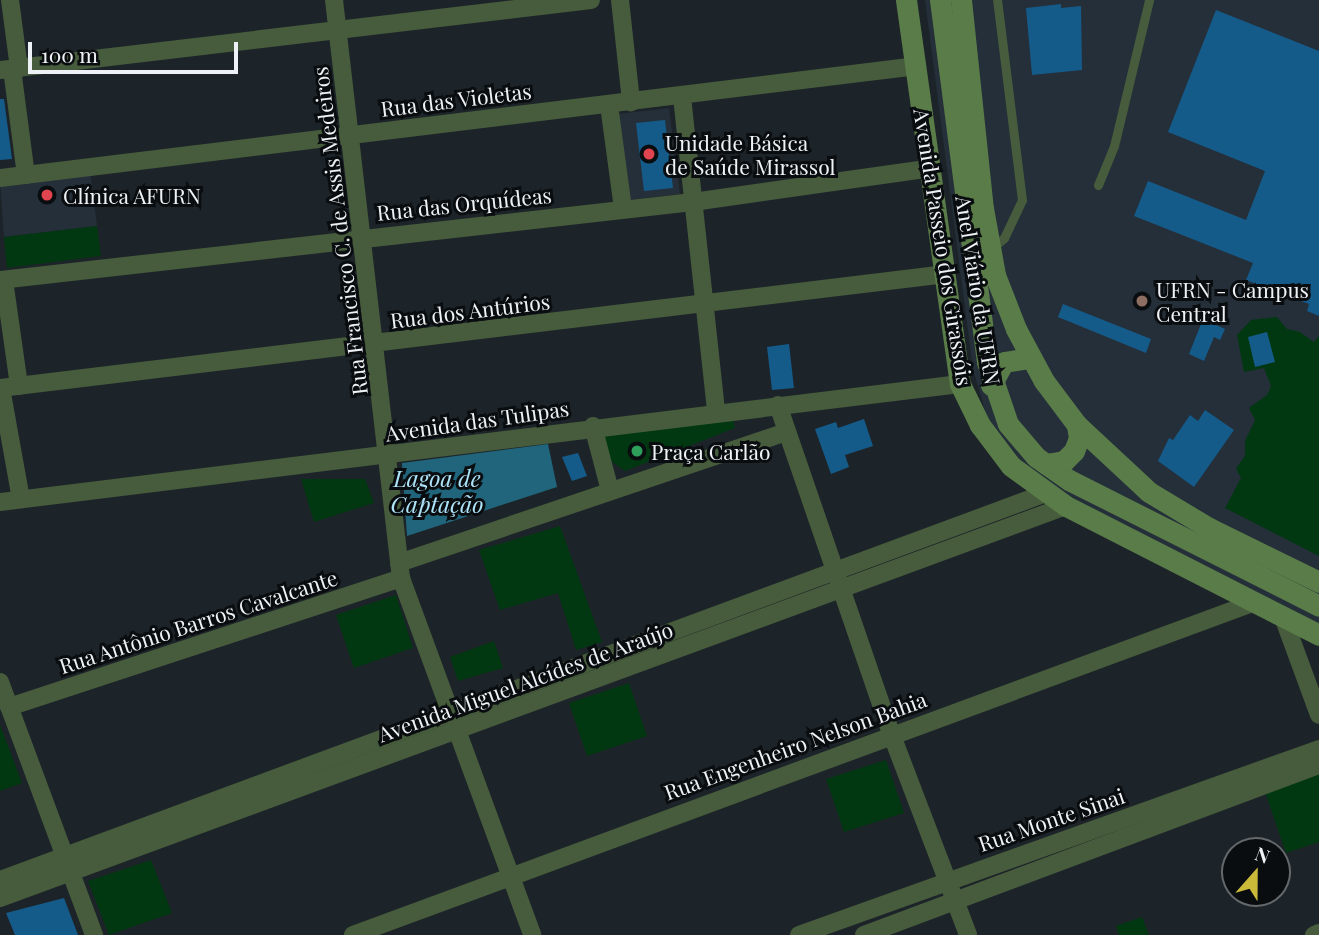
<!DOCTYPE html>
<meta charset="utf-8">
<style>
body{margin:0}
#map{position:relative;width:1319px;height:935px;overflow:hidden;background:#1d2429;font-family:"Playfair Display",serif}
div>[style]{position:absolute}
.built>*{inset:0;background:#242f39}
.green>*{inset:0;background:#023811}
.water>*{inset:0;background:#20657c}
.building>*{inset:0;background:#155b8a}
.lane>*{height:9px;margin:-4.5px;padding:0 4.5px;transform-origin:4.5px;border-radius:4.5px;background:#465c3c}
.street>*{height:18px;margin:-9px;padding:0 9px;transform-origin:9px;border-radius:9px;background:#465c3c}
.secondary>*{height:21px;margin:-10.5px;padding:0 10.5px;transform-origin:10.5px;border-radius:10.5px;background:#597c48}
.dots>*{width:19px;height:19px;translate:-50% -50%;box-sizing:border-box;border:4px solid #0a0d0f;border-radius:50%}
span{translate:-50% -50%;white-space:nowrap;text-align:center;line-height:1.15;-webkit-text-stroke:6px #0a0d0f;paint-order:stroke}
.street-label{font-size:21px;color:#eef2f6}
.poi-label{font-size:21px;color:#eef2f6}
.left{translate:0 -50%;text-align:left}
.water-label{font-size:23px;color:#aee4fa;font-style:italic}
.north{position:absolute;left:1221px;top:837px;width:70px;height:70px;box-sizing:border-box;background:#0a0d0f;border:2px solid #65696b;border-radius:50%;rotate:21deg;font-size:19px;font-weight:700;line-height:28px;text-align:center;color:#eef2f6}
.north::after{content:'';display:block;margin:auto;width:24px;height:32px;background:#c9ba3a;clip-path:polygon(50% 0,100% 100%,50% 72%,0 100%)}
.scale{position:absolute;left:28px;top:42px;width:210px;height:32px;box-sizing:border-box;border:4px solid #eef2f6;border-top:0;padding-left:9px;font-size:21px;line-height:24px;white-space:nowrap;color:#eef2f6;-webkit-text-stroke:5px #0a0d0f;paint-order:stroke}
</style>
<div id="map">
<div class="built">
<div style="clip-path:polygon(925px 0,1319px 0,1319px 629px,1042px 484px,991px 431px,973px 369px)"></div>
<div style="clip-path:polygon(669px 108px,680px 194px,629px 200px,618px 114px)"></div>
<div style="clip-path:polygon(90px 171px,97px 226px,4px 237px,0 181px)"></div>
</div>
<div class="green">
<div style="clip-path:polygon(97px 226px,101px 256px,7px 268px,4px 237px)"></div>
<div style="clip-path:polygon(1277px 317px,1287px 329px,1300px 332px,1314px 342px,1319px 336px,1319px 556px,1225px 508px,1241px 478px,1236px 468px,1245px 456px,1245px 441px,1255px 420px,1249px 408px,1267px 395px,1271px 386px,1264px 368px,1244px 372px,1237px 335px,1251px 320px)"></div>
<div style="clip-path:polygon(733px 418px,735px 428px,625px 471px,604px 456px,601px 436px)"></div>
<div style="clip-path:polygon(301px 479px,365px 479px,374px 503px,314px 522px)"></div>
<div style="clip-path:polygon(560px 526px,602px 642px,576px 650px,558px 593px,500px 610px,479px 550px)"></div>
<div style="clip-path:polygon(396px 595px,413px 648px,354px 668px,336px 615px)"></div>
<div style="clip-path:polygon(494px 641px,503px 668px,458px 681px,450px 657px)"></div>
<div style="clip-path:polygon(629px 683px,647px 736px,587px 756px,569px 703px)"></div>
<div style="clip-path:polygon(0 725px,22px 783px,0 791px)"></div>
<div style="clip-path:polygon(886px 760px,904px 813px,844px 832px,826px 779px)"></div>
<div style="clip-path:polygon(1319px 773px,1319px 842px,1286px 853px,1265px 792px)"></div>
<div style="clip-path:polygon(151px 860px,172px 913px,109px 935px,88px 881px)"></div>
<div style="clip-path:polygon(1142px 917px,1149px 935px,1119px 935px,1116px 926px)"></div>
</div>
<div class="water">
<div style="clip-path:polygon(548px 444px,557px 487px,407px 536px,402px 463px)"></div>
</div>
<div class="building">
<div style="clip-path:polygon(1061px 4px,1061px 8px,1081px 6px,1082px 70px,1032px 75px,1026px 8px)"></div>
<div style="clip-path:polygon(1216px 10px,1319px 51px,1319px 316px,1307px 311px,1309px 304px,1246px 280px,1253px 263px,1134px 216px,1148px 181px,1246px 220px,1265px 171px,1168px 132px)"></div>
<div style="clip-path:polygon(0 99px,4px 99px,12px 159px,0 160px)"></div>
<div style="clip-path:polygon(665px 120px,673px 188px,644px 191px,636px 123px)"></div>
<div style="clip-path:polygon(1063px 304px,1151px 339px,1146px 353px,1058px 317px)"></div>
<div style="clip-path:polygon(1203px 319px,1225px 329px,1220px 340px,1214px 337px,1204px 361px,1189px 354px)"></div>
<div style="clip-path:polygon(1267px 332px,1275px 362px,1255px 367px,1248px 337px)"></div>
<div style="clip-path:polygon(789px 344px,794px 388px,772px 390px,767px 347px)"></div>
<div style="clip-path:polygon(1205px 410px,1234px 430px,1194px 487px,1158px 461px,1169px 438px,1173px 440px,1190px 415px,1198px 421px)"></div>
<div style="clip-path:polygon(864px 419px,873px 446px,845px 455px,849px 467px,831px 474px,815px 429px,836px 422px,838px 428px)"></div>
<div style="clip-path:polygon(578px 453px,587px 476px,572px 481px,562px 457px)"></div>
<div style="clip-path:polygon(64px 898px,78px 935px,15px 935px,6px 913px)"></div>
</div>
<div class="lane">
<div style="left:1098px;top:185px;width:42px;rotate:-67.7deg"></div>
<div style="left:1114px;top:146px;width:150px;rotate:-76.5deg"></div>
<div style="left:992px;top:248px;width:16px;rotate:-40deg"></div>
<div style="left:1004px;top:238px;width:42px;rotate:-64.7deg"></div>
<div style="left:1022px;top:200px;width:202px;rotate:-97.1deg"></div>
</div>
<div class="street">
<div style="left:10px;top:0;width:69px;rotate:82.5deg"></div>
<div style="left:334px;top:0;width:582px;rotate:83.39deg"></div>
<div style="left:401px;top:578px;width:380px;rotate:69.8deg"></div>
<div style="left:620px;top:0;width:103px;rotate:83.8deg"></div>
<div style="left:12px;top:69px;width:107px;rotate:82.5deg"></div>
<div style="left:0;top:70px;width:595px;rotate:-6.75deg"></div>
<div style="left:682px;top:97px;width:316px;rotate:83.8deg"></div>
<div style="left:609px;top:105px;width:105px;rotate:82.3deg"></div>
<div style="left:0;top:178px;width:924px;rotate:-6.96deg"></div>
<div style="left:0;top:280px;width:697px;rotate:-6.42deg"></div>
<div style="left:693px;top:202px;width:241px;rotate:-8.1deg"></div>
<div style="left:4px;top:280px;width:107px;rotate:81.9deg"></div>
<div style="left:0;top:388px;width:953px;rotate:-6.87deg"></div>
<div style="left:1px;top:388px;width:113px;rotate:79.8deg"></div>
<div style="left:778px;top:405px;width:347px;rotate:71deg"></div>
<div style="left:891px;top:733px;width:216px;rotate:69.1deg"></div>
<div style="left:593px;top:426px;width:67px;rotate:75.3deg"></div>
<div style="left:0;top:502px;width:967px;rotate:-7.01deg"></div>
<div style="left:399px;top:563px;width:408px;rotate:-18.7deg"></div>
<div style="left:1283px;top:617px;width:104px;rotate:69.8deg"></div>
<div style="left:0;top:682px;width:270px;rotate:69.6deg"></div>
<div style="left:9px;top:707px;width:413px;rotate:-18.2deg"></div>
<div style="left:0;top:880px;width:1115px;rotate:-20.3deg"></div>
<div style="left:0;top:898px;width:1136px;rotate:-20.19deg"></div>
<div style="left:353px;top:935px;width:962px;rotate:-20.26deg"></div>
<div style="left:799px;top:935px;width:552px;rotate:-19.68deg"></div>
<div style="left:864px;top:935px;width:486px;rotate:-20.5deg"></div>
<div style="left:1314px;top:935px;width:5px;rotate:-22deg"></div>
</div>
<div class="secondary">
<div style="left:906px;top:0;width:388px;rotate:82deg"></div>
<div style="left:960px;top:384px;width:46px;rotate:64deg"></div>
<div style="left:980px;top:425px;width:51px;rotate:52.9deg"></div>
<div style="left:1011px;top:466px;width:68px;rotate:36deg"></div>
<div style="left:1066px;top:506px;width:284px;rotate:27deg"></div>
<div style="left:940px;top:0;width:365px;rotate:82.6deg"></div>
<div style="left:987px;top:362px;width:65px;rotate:71.3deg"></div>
<div style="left:1008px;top:424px;width:43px;rotate:49.7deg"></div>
<div style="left:1036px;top:457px;width:40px;rotate:34.9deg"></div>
<div style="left:1069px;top:480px;width:280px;rotate:26.7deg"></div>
<div style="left:961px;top:0;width:209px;rotate:84deg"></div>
<div style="left:983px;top:208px;width:68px;rotate:79.8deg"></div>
<div style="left:995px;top:275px;width:58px;rotate:68.7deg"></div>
<div style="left:1016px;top:329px;width:59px;rotate:61.7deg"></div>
<div style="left:1044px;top:381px;width:55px;rotate:53.1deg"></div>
<div style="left:1077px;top:425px;width:98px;rotate:42.9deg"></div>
<div style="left:1149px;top:492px;width:70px;rotate:31deg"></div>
<div style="left:1209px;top:528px;width:123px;rotate:26.1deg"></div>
<div style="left:991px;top:385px;width:26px;rotate:-61deg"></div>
<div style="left:1004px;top:362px;width:26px;rotate:-9deg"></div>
<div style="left:1046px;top:464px;width:18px;rotate:-9deg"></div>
<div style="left:1064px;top:461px;width:14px;rotate:-45deg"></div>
<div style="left:1074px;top:451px;width:14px;rotate:-69deg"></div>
<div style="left:1079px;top:438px;width:13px;rotate:-99deg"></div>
</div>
<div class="dots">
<div style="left:649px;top:154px;background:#e0444e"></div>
<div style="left:47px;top:195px;background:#e0444e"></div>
<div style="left:1142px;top:301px;background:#8d6e63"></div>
<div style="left:637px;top:451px;background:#2e9e5b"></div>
</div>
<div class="street-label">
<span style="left:456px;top:99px;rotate:-7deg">Rua das Violetas</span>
<span style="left:464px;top:203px;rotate:-6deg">Rua das Orquídeas</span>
<span style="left:339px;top:231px;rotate:-97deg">Rua Francisco C. de Assis Medeiros</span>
<span style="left:944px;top:247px;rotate:81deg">Avenida Passeio dos Girassóis</span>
<span style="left:979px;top:290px;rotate:81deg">Anel Viário da UFRN</span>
<span style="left:470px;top:310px;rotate:-7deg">Rua dos Antúrios</span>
<span style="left:477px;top:420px;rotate:-8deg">Avenida das Tulipas</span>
<span style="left:198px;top:621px;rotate:-18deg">Rua Antônio Barros Cavalcante</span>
<span style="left:525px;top:681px;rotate:-20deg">Avenida Miguel Alcídes de Araújo</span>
<span style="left:795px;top:745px;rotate:-20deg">Rua Engenheiro Nelson Bahia</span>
<span style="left:1051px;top:819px;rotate:-19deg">Rua Monte Sinai</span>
</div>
<div class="poi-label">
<span class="left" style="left:665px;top:154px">Unidade Básica<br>de Saúde Mirassol</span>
<span class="left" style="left:63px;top:195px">Clínica AFURN</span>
<span class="left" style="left:1156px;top:301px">UFRN - Campus<br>Central</span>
<span class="left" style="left:651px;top:451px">Praça Carlão</span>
</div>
<div class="water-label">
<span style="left:437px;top:491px">Lagoa de<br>Captação</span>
</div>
<div class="north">N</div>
<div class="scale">100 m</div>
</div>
